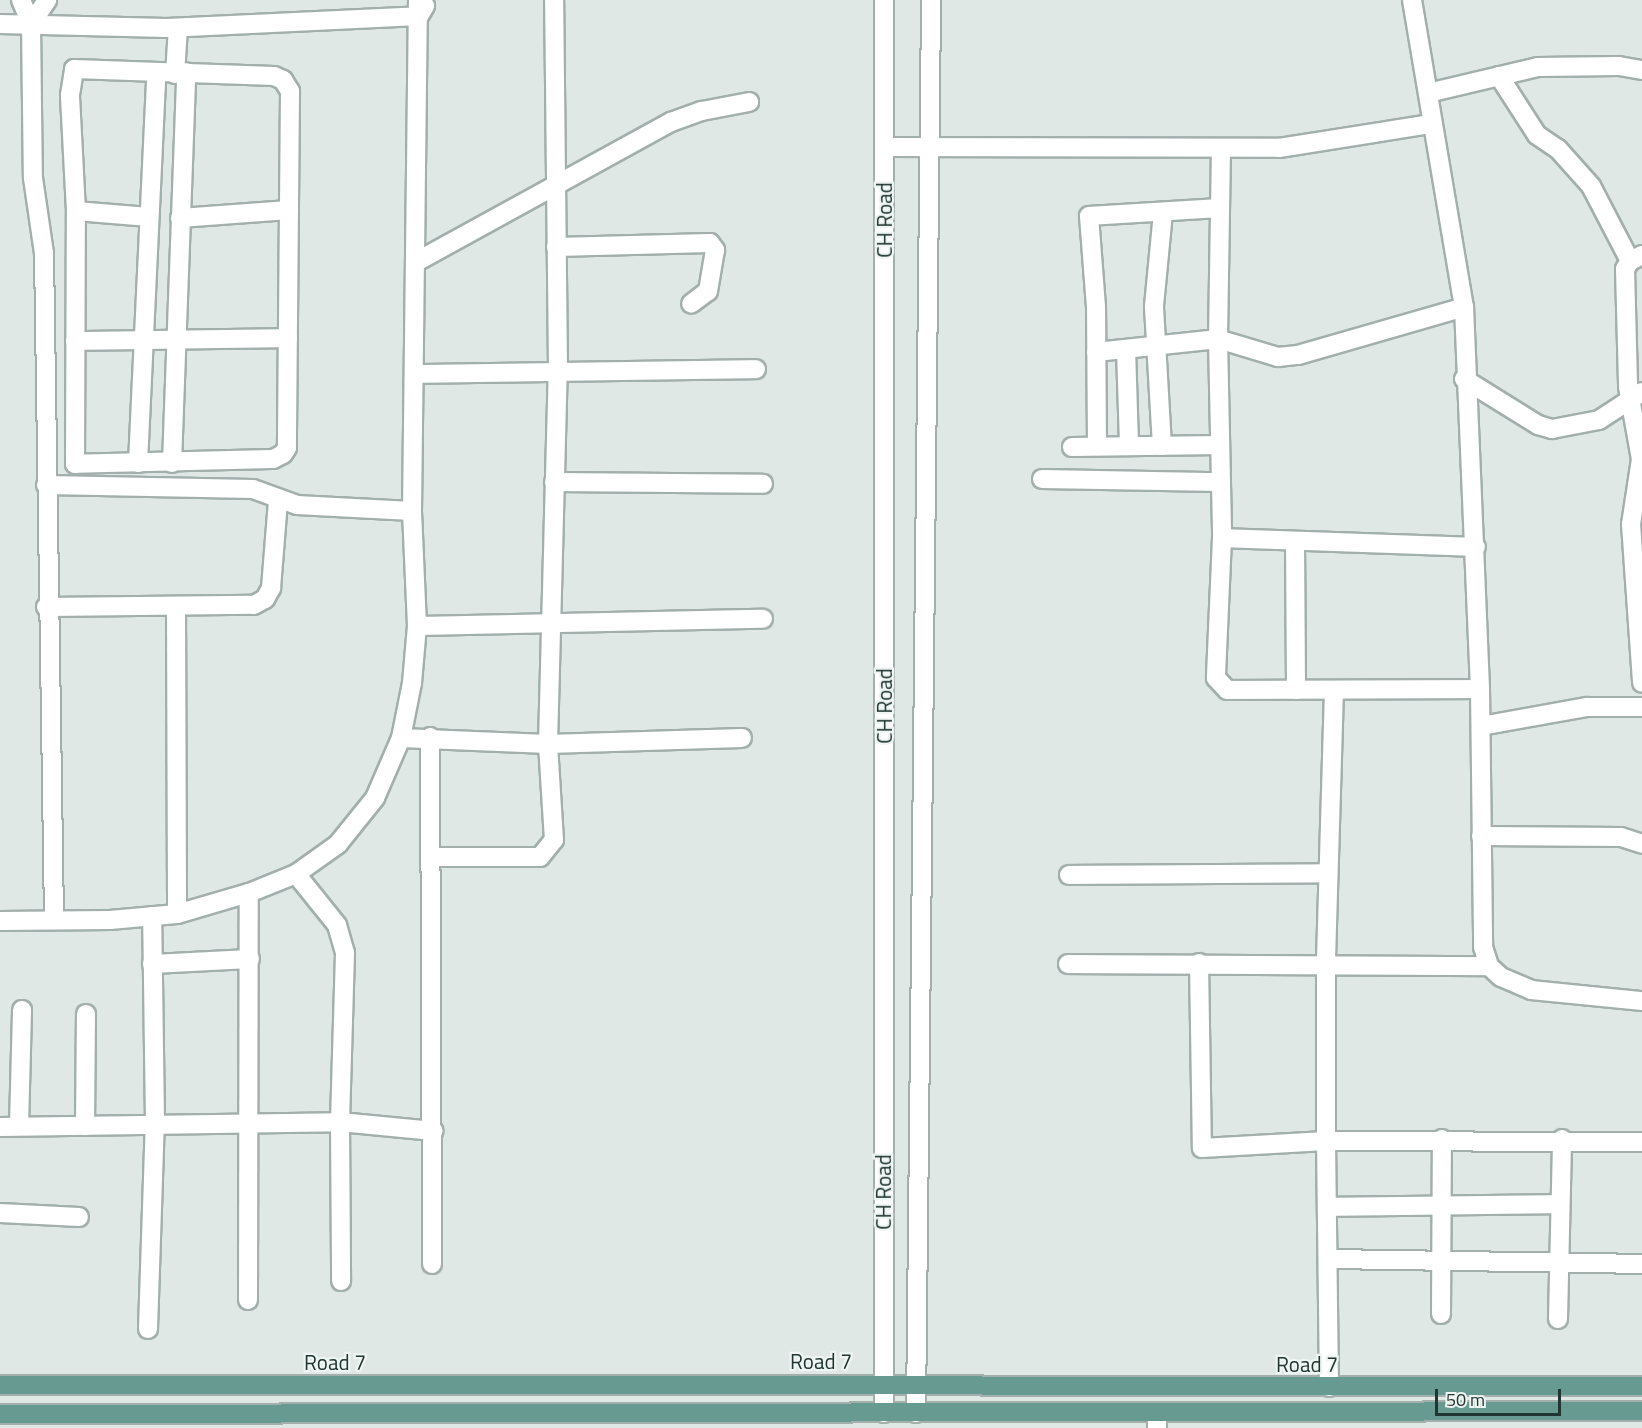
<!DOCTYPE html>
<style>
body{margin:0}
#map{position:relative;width:1642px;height:1428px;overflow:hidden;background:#dfe8e5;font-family:"Titillium Web",sans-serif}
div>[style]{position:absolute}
.roads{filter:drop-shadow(2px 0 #a2afac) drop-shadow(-2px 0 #a2afac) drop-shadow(0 2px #a2afac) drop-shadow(0 -2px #a2afac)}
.minor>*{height:18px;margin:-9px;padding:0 9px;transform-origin:9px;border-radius:9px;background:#fff}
.major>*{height:18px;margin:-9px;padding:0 9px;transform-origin:9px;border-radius:9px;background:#679a91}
span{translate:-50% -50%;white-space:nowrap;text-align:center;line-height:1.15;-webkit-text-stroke:4.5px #eef5f2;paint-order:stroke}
.street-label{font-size:21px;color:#213632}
.scale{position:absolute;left:1435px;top:1389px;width:126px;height:27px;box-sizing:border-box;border:3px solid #213632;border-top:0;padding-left:8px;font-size:18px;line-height:21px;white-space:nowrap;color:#213632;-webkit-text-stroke:4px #eef5f2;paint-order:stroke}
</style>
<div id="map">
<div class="roads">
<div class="minor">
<div style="left:21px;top:0;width:26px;rotate:67deg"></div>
<div style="left:31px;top:24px;width:154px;rotate:89.3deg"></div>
<div style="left:33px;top:178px;width:76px;rotate:81.7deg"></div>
<div style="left:44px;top:253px;width:667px;rotate:89.14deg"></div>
<div style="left:1412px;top:0;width:311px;rotate:80.4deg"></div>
<div style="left:1464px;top:307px;width:382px;rotate:87.6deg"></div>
<div style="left:1480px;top:689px;width:258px;rotate:89.3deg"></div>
<div style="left:1483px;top:947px;width:20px;rotate:72deg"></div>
<div style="left:1489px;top:966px;width:16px;rotate:43deg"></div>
<div style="left:1501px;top:977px;width:33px;rotate:23deg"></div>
<div style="left:1531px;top:990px;width:112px;rotate:5.7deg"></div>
<div style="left:0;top:24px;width:167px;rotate:1.4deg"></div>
<div style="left:167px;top:28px;width:252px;rotate:-2.7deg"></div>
<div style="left:419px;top:16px;width:12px;rotate:-59deg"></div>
<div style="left:31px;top:24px;width:29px;rotate:-56deg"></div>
<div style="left:74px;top:69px;width:200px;rotate:2deg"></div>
<div style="left:274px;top:76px;width:10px;rotate:24deg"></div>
<div style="left:283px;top:80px;width:13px;rotate:58deg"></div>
<div style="left:290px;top:91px;width:357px;rotate:90.5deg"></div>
<div style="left:287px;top:448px;width:7px;rotate:124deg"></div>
<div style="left:283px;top:454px;width:11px;rotate:153deg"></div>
<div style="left:273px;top:459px;width:198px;rotate:178.6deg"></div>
<div style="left:75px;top:464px;width:253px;rotate:-89.8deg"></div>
<div style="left:76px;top:211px;width:116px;rotate:-93deg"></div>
<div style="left:70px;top:95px;width:26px;rotate:-81deg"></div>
<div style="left:175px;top:74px;width:46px;rotate:-86.3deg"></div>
<div style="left:1499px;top:76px;width:70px;rotate:57.2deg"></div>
<div style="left:1537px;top:135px;width:25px;rotate:34deg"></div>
<div style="left:1558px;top:149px;width:50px;rotate:48.3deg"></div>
<div style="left:1591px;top:186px;width:85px;rotate:62.5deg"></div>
<div style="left:1428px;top:93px;width:113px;rotate:-13.3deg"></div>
<div style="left:1538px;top:67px;width:81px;rotate:-0.7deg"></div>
<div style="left:1619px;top:66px;width:23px;rotate:10deg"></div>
<div style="left:884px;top:147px;width:395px;rotate:0.1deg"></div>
<div style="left:1279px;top:148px;width:154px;rotate:-9deg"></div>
<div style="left:1221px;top:148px;width:191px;rotate:90.9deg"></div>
<div style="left:1218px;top:339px;width:199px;rotate:88.8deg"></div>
<div style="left:1222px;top:538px;width:140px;rotate:92.5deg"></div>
<div style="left:1216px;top:678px;width:16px;rotate:47deg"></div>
<div style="left:1227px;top:690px;width:253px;rotate:-0.2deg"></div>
<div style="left:76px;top:211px;width:73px;rotate:4.7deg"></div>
<div style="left:180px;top:218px;width:109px;rotate:-4.2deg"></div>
<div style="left:556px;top:247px;width:154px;rotate:-1.5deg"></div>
<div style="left:710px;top:243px;width:9px;rotate:54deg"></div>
<div style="left:715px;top:250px;width:42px;rotate:99.7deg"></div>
<div style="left:708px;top:291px;width:21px;rotate:143deg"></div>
<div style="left:1642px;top:255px;width:13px;rotate:153deg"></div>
<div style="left:1630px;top:261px;width:9px;rotate:122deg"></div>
<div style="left:1625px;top:269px;width:118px;rotate:88.5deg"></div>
<div style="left:1628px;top:387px;width:73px;rotate:79.8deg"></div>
<div style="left:1641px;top:459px;width:66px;rotate:98.7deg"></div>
<div style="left:1631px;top:524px;width:159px;rotate:86deg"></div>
<div style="left:416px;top:262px;width:291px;rotate:-28.8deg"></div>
<div style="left:671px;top:122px;width:33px;rotate:-20deg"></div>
<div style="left:702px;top:111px;width:48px;rotate:-10.8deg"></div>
<div style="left:75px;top:341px;width:213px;rotate:-0.8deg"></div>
<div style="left:1126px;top:349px;width:97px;rotate:88.2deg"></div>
<div style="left:1096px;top:352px;width:123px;rotate:-6.1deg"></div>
<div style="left:1218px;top:339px;width:63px;rotate:16.7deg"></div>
<div style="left:1278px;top:357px;width:20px;rotate:-6deg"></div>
<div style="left:1298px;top:355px;width:173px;rotate:-16.1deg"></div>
<div style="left:415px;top:374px;width:341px;rotate:-0.8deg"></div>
<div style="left:1464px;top:379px;width:87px;rotate:31.9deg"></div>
<div style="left:1538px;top:425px;width:15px;rotate:16deg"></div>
<div style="left:1552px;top:429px;width:48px;rotate:-10.8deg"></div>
<div style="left:1599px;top:420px;width:51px;rotate:-33.1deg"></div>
<div style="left:1097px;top:446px;width:139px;rotate:-90.4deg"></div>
<div style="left:1096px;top:307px;width:91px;rotate:-94.4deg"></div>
<div style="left:1089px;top:216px;width:130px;rotate:-3.5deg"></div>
<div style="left:1162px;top:446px;width:140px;rotate:-93.3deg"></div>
<div style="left:1154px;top:306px;width:94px;rotate:-84.5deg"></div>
<div style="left:1072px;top:447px;width:148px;rotate:-0.8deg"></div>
<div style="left:138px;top:463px;width:388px;rotate:-87.3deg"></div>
<div style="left:172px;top:463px;width:391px;rotate:-87.9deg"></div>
<div style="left:1042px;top:479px;width:179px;rotate:1deg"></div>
<div style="left:554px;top:482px;width:209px;rotate:0.5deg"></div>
<div style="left:46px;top:485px;width:207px;rotate:1.1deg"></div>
<div style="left:253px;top:489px;width:47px;rotate:20deg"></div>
<div style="left:297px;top:505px;width:115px;rotate:3deg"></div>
<div style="left:1222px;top:538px;width:254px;rotate:2deg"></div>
<div style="left:1295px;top:541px;width:149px;rotate:89.6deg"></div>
<div style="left:46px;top:607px;width:208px;rotate:-0.6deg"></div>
<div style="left:254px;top:605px;width:13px;rotate:-29deg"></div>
<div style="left:265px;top:599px;width:13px;rotate:-61deg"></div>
<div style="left:271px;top:588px;width:87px;rotate:-85.4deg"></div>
<div style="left:176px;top:607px;width:307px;rotate:89.8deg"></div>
<div style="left:417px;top:626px;width:346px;rotate:-1.2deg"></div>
<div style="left:1334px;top:690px;width:272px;rotate:91.7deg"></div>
<div style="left:1326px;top:962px;width:179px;rotate:90deg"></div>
<div style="left:1326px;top:1141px;width:316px;rotate:0.2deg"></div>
<div style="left:1481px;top:726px;width:108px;rotate:-10.2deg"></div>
<div style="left:1587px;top:707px;width:55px"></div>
<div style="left:430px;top:737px;width:527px;rotate:89.78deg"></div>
<div style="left:401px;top:738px;width:147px;rotate:2.3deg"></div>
<div style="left:548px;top:744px;width:194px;rotate:-1.8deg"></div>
<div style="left:1481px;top:836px;width:140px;rotate:0.4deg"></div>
<div style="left:1621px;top:837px;width:22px;rotate:18deg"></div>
<div style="left:431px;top:857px;width:109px"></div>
<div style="left:540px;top:857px;width:22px;rotate:-51deg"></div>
<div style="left:554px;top:840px;width:96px;rotate:-93.6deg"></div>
<div style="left:548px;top:744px;width:374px;rotate:-88.5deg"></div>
<div style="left:558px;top:370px;width:370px;rotate:-90.6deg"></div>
<div style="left:296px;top:874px;width:65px;rotate:51.2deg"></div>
<div style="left:337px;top:925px;width:29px;rotate:74deg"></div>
<div style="left:345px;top:953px;width:169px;rotate:91.7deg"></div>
<div style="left:340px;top:1122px;width:159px;rotate:89.6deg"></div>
<div style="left:1069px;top:875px;width:259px;rotate:-0.4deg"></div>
<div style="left:0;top:921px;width:110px;rotate:-0.5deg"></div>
<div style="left:110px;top:920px;width:67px;rotate:-5.1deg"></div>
<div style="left:177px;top:914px;width:75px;rotate:-16.3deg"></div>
<div style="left:249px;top:893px;width:51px;rotate:-22deg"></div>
<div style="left:296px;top:874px;width:52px;rotate:-35.5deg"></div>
<div style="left:338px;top:844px;width:59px;rotate:-51.2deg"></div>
<div style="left:375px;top:798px;width:65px;rotate:-66.6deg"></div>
<div style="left:401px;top:738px;width:56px;rotate:-78.7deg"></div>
<div style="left:412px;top:683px;width:57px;rotate:-85deg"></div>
<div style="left:417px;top:626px;width:115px;rotate:-92.5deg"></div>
<div style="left:412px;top:511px;width:511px;rotate:-89.33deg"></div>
<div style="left:1199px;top:963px;width:185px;rotate:89.1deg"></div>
<div style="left:1202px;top:1148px;width:124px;rotate:-3.2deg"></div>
<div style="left:1326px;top:1141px;width:246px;rotate:89.3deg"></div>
<div style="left:152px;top:964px;width:98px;rotate:-2.9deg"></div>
<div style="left:1068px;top:964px;width:421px;rotate:0.3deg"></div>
<div style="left:19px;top:1126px;width:116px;rotate:-88.5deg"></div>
<div style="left:85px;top:1126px;width:112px;rotate:-89.5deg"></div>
<div style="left:0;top:1127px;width:340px;rotate:-0.8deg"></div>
<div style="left:340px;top:1122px;width:94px;rotate:5.5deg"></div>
<div style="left:1327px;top:1207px;width:233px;rotate:-0.7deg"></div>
<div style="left:0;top:1213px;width:79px;rotate:2.9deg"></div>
<div style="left:1329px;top:1259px;width:313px;rotate:0.9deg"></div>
<div style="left:248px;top:1300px;width:407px;rotate:-89.9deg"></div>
<div style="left:1441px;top:1314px;width:175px;rotate:-89.7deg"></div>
<div style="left:1558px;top:1319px;width:180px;rotate:-88.7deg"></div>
<div style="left:148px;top:1329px;width:207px;rotate:-88.1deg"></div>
<div style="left:155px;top:1122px;width:206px;rotate:-90.8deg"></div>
<div style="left:1157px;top:1412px;width:16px;rotate:90deg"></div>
<div style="left:884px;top:1413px;width:1413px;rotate:-90deg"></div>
<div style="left:916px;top:1413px;width:1413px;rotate:-89.39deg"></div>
</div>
<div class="major">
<div style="left:0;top:1385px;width:1642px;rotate:0.03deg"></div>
<div style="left:0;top:1414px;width:1642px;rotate:-0.1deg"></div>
</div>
</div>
<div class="street-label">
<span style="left:884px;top:220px;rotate:-90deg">CH Road</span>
<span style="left:884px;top:706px;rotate:-90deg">CH Road</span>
<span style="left:883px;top:1192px;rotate:-90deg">CH Road</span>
<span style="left:821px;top:1361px">Road 7</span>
<span style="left:335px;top:1362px">Road 7</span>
<span style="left:1307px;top:1364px">Road 7</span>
</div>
<div class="scale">50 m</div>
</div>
